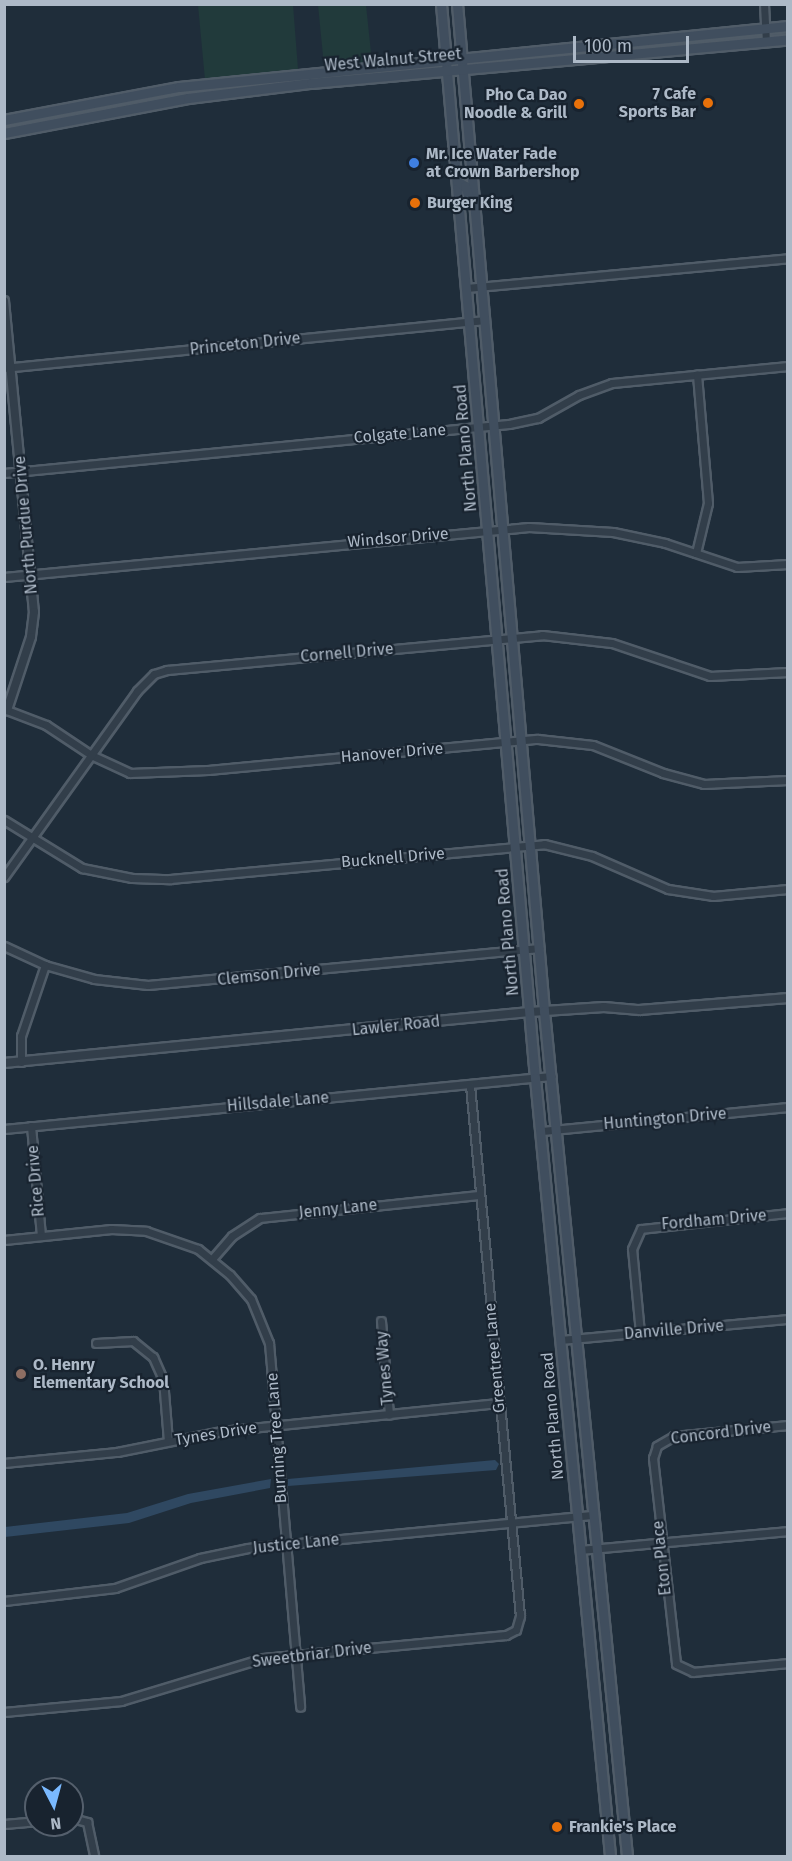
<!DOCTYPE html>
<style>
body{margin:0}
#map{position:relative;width:792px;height:1861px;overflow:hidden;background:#1f2d3a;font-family:"Fira Sans",sans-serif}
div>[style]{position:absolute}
.green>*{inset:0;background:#213a3b}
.water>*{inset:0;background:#2f4861}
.roads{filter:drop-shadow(2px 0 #505c68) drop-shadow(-2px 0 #505c68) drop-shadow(0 2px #505c68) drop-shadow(0 -2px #505c68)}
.minor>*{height:7px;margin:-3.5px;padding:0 3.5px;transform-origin:3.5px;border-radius:3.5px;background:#323e4a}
.tertiary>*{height:8px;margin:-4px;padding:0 4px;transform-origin:4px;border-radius:4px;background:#323e4a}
.secondary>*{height:9px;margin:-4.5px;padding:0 4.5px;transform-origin:4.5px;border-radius:4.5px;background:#404e5e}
.dots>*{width:16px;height:16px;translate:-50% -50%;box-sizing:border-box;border:3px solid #18232f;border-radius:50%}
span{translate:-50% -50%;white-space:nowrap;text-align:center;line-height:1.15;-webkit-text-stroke:4.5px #18232f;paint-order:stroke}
.street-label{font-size:16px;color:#adb9c7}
.poi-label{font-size:16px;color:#adb9c7;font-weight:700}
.right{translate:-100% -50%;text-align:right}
.left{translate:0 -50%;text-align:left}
.frame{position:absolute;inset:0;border:6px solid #adb9c7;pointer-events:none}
.north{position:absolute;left:24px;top:1777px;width:60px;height:60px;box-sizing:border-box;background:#18232f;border:2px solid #545f6c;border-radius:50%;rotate:174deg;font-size:16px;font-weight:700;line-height:24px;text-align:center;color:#adb9c7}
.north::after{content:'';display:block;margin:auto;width:21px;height:27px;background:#7ab9ff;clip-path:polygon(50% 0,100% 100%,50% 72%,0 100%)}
.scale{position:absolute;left:573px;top:36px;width:116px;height:27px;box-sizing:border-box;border:3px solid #adb9c7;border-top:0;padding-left:8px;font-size:18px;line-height:21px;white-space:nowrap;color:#adb9c7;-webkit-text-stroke:4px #18232f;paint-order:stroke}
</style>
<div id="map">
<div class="green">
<div style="clip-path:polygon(198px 5px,293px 5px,298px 69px,205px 80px)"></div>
<div style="clip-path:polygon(318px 5px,366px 5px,372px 62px,324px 66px)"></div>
</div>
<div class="water">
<div style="clip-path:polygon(495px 1460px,499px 1464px,496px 1470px,288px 1486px,288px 1479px)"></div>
<div style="clip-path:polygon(271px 1479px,270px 1488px,191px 1503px,129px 1523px,5px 1537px,5px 1527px,127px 1513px,188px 1494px)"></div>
</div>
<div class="roads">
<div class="minor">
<div style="left:764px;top:4px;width:37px;rotate:87deg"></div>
<div style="left:467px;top:288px;width:322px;rotate:-5.3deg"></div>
<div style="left:4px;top:368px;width:483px;rotate:-5.7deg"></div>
<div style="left:4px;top:473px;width:507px;rotate:-5.54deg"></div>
<div style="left:509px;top:424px;width:30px;rotate:-12deg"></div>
<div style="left:538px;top:418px;width:47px;rotate:-29.3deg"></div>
<div style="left:579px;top:395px;width:35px;rotate:-20deg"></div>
<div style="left:612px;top:383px;width:177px;rotate:-5.5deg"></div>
<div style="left:696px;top:553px;width:51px;rotate:-76.5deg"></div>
<div style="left:708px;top:503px;width:129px;rotate:-94.9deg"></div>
<div style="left:4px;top:577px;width:527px;rotate:-5.44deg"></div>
<div style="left:529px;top:527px;width:84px;rotate:3.4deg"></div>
<div style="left:613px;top:532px;width:53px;rotate:11.9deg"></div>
<div style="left:665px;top:543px;width:76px;rotate:18.4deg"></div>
<div style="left:737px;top:567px;width:51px;rotate:-3.4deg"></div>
<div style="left:4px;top:709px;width:45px;rotate:20.9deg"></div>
<div style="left:46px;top:725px;width:54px;rotate:33.7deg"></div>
<div style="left:91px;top:755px;width:43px;rotate:24.8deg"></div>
<div style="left:130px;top:773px;width:78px;rotate:-2.2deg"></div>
<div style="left:208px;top:770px;width:331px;rotate:-5.4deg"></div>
<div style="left:538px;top:739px;width:55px;rotate:6.2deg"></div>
<div style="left:593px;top:745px;width:75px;rotate:21.8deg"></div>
<div style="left:663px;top:773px;width:42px;rotate:15deg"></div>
<div style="left:704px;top:784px;width:84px;rotate:-2.7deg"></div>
<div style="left:4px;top:820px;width:92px;rotate:31.6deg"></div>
<div style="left:82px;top:868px;width:51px;rotate:11.3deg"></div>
<div style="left:132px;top:878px;width:38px;rotate:2deg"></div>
<div style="left:170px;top:879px;width:376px;rotate:-5.3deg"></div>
<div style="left:544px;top:844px;width:49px;rotate:14deg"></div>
<div style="left:592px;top:856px;width:83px;rotate:23.5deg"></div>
<div style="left:668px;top:889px;width:46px;rotate:8.8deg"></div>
<div style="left:713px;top:896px;width:75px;rotate:-5.3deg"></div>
<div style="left:4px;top:877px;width:229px;rotate:-54.4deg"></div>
<div style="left:137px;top:691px;width:24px;rotate:-45deg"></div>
<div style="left:154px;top:674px;width:14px;rotate:-17deg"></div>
<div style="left:167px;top:670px;width:377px;rotate:-5.3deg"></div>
<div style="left:542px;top:635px;width:70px;rotate:6.5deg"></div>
<div style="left:612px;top:643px;width:103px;rotate:18.6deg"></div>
<div style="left:710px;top:676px;width:78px;rotate:-2.9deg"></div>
<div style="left:4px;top:946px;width:45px;rotate:24.9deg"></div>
<div style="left:45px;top:965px;width:51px;rotate:15.9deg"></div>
<div style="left:94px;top:979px;width:54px;rotate:6.3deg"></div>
<div style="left:148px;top:985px;width:393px;rotate:-5.4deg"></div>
<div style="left:21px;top:1062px;width:26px;rotate:-90deg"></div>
<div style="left:21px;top:1036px;width:75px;rotate:-71.3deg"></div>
<div style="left:31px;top:1126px;width:110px;rotate:84.8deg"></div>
<div style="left:4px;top:1129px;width:550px;rotate:-5.53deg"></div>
<div style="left:542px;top:1131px;width:247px;rotate:-5.6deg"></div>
<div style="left:4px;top:1240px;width:108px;rotate:-5.9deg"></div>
<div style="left:111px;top:1229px;width:35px;rotate:3deg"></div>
<div style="left:146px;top:1231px;width:55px;rotate:19.1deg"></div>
<div style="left:198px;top:1249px;width:41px;rotate:39.1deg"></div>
<div style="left:230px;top:1275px;width:32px;rotate:49deg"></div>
<div style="left:251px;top:1299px;width:48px;rotate:67.8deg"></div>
<div style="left:269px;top:1343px;width:365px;rotate:85.1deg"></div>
<div style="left:212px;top:1259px;width:30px;rotate:-49deg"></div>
<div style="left:232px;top:1236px;width:33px;rotate:-33deg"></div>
<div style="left:260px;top:1218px;width:221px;rotate:-6deg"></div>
<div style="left:381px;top:1321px;width:94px;rotate:85.1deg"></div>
<div style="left:640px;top:1333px;width:84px;rotate:-95.4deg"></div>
<div style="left:632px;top:1249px;width:22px;rotate:-66deg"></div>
<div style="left:641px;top:1229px;width:148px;rotate:-6.2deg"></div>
<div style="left:561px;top:1340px;width:228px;rotate:-5.3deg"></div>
<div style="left:96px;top:1343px;width:37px;rotate:-3deg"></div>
<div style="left:133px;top:1341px;width:26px;rotate:39deg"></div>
<div style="left:153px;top:1357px;width:24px;rotate:66deg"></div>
<div style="left:163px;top:1379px;width:62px;rotate:85.4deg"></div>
<div style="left:788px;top:1425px;width:115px;rotate:174.5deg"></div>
<div style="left:674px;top:1436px;width:20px;rotate:150deg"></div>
<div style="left:657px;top:1446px;width:13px;rotate:108deg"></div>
<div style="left:653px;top:1458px;width:207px;rotate:83.6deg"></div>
<div style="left:676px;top:1664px;width:19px;rotate:25deg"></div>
<div style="left:693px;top:1672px;width:95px;rotate:-5.4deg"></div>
<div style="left:4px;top:1463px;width:114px;rotate:-5.6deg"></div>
<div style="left:117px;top:1452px;width:107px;rotate:-11.3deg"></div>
<div style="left:222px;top:1431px;width:279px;rotate:-5.8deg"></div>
<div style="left:580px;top:1550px;width:209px;rotate:-5.2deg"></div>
<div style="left:4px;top:1601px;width:112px;rotate:-6.7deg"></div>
<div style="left:115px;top:1588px;width:90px;rotate:-19.4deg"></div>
<div style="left:200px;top:1558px;width:49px;rotate:-11.8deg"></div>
<div style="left:248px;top:1548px;width:347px;rotate:-5.5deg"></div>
<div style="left:4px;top:1712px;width:118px;rotate:-5.4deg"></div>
<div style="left:121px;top:1701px;width:148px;rotate:-16.8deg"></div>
<div style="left:263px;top:1658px;width:244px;rotate:-5.4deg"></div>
<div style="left:506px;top:1635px;width:11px;rotate:-27deg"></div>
<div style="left:516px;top:1630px;width:15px;rotate:-74deg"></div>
<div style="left:520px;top:1616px;width:533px;rotate:-95.38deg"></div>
<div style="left:72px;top:1818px;width:16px;rotate:15deg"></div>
<div style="left:87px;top:1822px;width:35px;rotate:78deg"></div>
<div style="left:4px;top:1824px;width:32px;rotate:-5deg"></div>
</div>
<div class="tertiary">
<div style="left:4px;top:301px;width:312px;rotate:84.5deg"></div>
<div style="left:34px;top:612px;width:25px;rotate:97deg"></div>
<div style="left:31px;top:637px;width:77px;rotate:108.2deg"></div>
<div style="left:4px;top:1063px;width:528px;rotate:-5.54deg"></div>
<div style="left:530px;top:1012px;width:74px;rotate:-3.9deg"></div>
<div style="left:604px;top:1007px;width:36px;rotate:5deg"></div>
<div style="left:640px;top:1010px;width:148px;rotate:-4.6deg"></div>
</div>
<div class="secondary">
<div style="left:441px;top:4px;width:1078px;rotate:85deg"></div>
<div style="left:535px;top:1078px;width:782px;rotate:84.49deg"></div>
<div style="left:457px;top:4px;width:1011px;rotate:85.06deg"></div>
<div style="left:544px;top:1011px;width:849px;rotate:84.39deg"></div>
<div style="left:4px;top:120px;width:178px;rotate:-10.7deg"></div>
<div style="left:179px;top:87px;width:612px;rotate:-5.72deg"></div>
<div style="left:4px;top:133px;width:187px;rotate:-10.8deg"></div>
<div style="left:188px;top:98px;width:124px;rotate:-7deg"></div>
<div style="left:311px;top:83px;width:479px;rotate:-5.2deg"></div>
<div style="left:457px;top:181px;width:9px;rotate:32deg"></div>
<div style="left:465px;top:186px;width:18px;rotate:71deg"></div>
</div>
</div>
<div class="dots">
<div style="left:708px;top:103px;background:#e8710a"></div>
<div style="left:579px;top:104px;background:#e8710a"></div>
<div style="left:414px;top:163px;background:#3f7fe0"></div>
<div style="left:415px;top:203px;background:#e8710a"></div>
<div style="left:21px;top:1374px;background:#8d6e63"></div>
<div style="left:557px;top:1827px;background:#e8710a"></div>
</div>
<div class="street-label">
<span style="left:393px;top:60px;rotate:-5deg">West Walnut Street</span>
<span style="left:245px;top:344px;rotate:-6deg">Princeton Drive</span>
<span style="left:400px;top:434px;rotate:-5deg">Colgate Lane</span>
<span style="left:466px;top:448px;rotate:-95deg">North Plano Road</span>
<span style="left:26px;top:525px;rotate:-95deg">North Purdue Drive</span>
<span style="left:398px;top:538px;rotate:-5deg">Windsor Drive</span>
<span style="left:347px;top:653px;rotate:-5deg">Cornell Drive</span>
<span style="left:392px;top:753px;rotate:-5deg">Hanover Drive</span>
<span style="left:393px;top:858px;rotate:-5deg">Bucknell Drive</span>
<span style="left:508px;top:932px;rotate:-95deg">North Plano Road</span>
<span style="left:269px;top:975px;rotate:-6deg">Clemson Drive</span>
<span style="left:396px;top:1026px;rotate:-6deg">Lawler Road</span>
<span style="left:278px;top:1102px;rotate:-5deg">Hillsdale Lane</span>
<span style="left:665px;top:1119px;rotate:-5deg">Huntington Drive</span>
<span style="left:36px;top:1181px;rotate:-95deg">Rice Drive</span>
<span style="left:338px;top:1209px;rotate:-6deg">Jenny Lane</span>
<span style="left:714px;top:1220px;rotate:-5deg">Fordham Drive</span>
<span style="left:674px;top:1330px;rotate:-5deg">Danville Drive</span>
<span style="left:495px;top:1358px;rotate:-95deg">Greentree Lane</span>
<span style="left:385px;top:1368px;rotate:-95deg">Tynes Way</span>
<span style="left:553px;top:1416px;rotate:-95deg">North Plano Road</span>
<span style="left:721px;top:1433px;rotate:-7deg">Concord Drive</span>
<span style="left:216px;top:1434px;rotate:-9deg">Tynes Drive</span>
<span style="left:277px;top:1438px;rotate:-94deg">Burning Tree Lane</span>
<span style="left:296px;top:1544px;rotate:-6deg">Justice Lane</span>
<span style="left:662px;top:1558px;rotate:-96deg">Eton Place</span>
<span style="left:312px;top:1655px;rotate:-7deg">Sweetbriar Drive</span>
</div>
<div class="poi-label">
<span class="right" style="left:696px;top:103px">7 Cafe<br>Sports Bar</span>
<span class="right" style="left:567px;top:104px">Pho Ca Dao<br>Noodle &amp; Grill</span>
<span class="left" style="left:426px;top:163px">Mr. Ice Water Fade<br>at Crown Barbershop</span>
<span class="left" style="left:427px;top:203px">Burger King</span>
<span class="left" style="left:33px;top:1374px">O. Henry<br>Elementary School</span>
<span class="left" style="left:569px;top:1827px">Frankie's Place</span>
</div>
<div class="frame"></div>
<div class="north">N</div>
<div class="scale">100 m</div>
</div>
